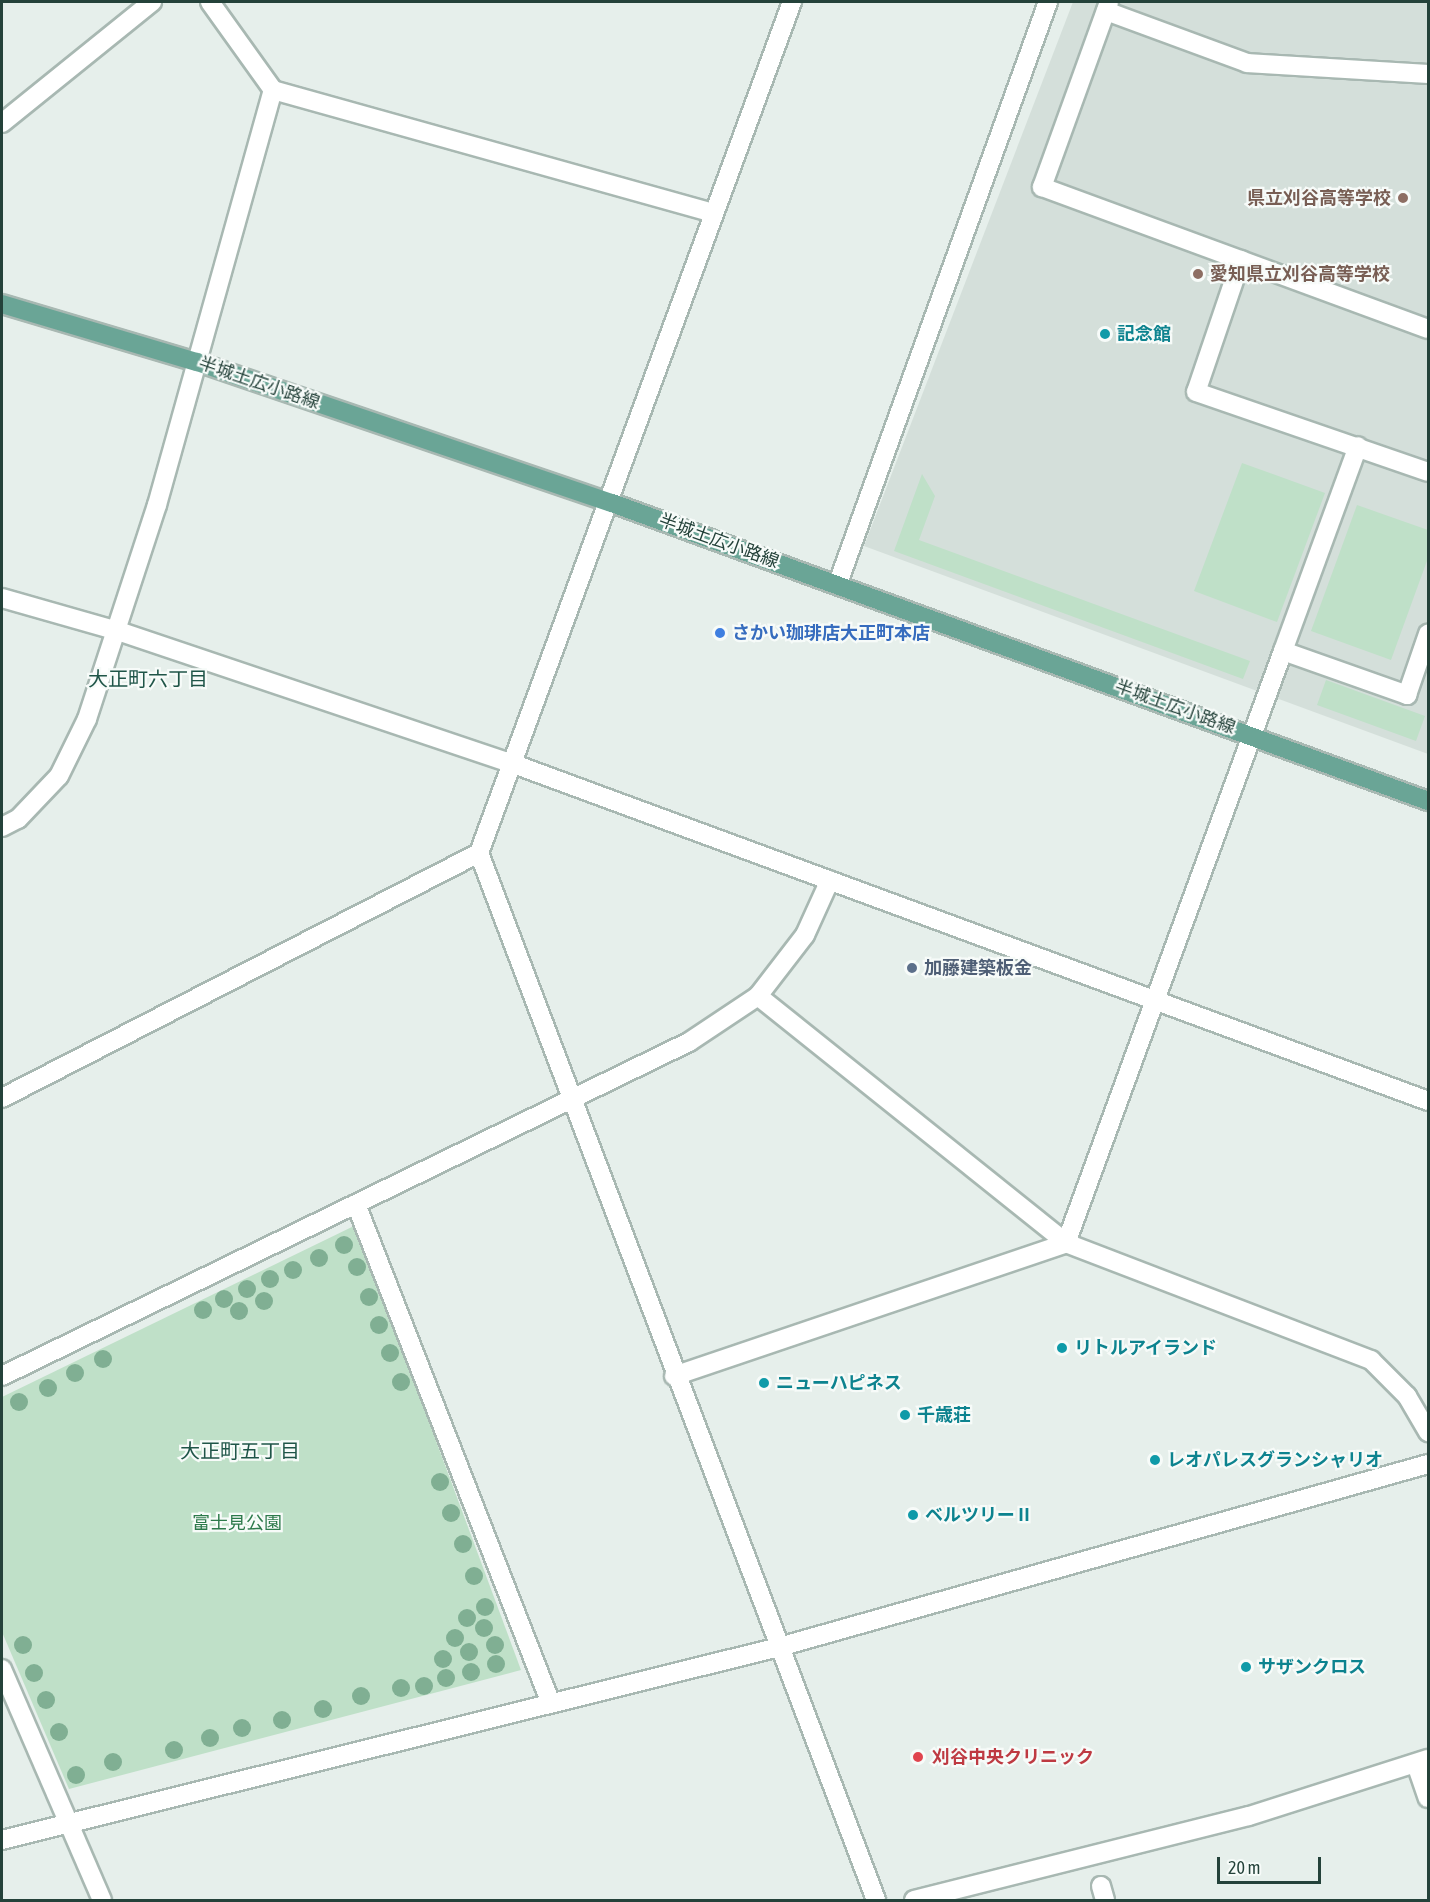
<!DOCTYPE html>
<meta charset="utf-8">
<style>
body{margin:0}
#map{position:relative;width:1430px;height:1902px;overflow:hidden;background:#e6efeb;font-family:"Asap Condensed","Noto Sans JP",sans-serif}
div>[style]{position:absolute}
.built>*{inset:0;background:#d4dfda}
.green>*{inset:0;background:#bfe0c8}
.roads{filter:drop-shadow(2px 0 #a8b8b2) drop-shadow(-2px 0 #a8b8b2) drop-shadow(0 2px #a8b8b2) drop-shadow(0 -2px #a8b8b2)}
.minor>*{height:18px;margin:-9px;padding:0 9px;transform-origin:9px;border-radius:9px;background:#fff}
.major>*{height:18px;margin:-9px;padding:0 9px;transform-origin:9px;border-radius:9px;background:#6aa596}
.trees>*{width:18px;height:18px;margin:-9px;border-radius:50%;background:#80af93}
.dots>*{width:16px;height:16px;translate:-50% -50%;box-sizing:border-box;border:3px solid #f7fbf9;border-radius:50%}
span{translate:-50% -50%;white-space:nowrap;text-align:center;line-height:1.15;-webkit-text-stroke:4.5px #f7fbf9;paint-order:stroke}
.education-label{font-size:18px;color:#785e54;font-weight:700}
.right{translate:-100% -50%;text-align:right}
.left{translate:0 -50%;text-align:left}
.culture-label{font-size:18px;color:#0d838f;font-weight:700}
.street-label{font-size:18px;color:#24423a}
.shop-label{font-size:18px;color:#366cbe;font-weight:700}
.service-label{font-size:18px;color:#4e5e75;font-weight:700}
.park-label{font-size:18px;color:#2d7a4b}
.health-label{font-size:18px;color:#be3a42;font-weight:700}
.neighbourhood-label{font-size:20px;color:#1f5548}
.frame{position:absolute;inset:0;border:3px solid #24423a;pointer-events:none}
.scale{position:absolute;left:1217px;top:1857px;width:104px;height:27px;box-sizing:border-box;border:3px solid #24423a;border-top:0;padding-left:8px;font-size:18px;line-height:21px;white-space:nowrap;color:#24423a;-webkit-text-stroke:4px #f7fbf9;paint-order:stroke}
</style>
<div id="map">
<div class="built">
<div style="clip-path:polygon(1073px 2px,1428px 2px,1428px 754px,864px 546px)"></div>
</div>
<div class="green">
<div style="clip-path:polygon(1242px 463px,1325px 493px,1277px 622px,1194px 591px)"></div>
<div style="clip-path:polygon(922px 474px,935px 496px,919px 540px,1250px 661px,1243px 679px,894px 551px)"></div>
<div style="clip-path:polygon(1357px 505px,1428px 530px,1428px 558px,1391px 660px,1311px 631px)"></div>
<div style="clip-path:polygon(1326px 680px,1425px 716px,1416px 741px,1317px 705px)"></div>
<div style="clip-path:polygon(356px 1225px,521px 1670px,69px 1789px,2px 1632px,2px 1397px)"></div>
</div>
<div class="roads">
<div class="minor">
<div style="left:210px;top:2px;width:108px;rotate:54.4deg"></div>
<div style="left:273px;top:90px;width:457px;rotate:15.6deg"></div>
<div style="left:1109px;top:2px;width:197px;rotate:109.9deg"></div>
<div style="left:1042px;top:187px;width:411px;rotate:20.2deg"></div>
<div style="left:1106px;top:11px;width:150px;rotate:20.2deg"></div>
<div style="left:1247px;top:63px;width:181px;rotate:3.5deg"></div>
<div style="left:2px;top:123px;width:193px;rotate:-38.9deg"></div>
<div style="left:1241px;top:260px;width:139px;rotate:108.8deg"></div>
<div style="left:1196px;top:392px;width:245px;rotate:19deg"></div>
<div style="left:838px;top:583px;width:618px;rotate:-70.13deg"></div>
<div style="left:2px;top:598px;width:121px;rotate:15.9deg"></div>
<div style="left:118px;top:631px;width:415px;rotate:18.6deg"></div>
<div style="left:511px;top:763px;width:977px;rotate:20.23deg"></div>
<div style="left:1283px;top:651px;width:218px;rotate:-69.9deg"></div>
<div style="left:2px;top:827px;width:18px;rotate:-27deg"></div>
<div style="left:18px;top:819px;width:59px;rotate:-46.4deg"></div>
<div style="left:59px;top:776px;width:64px;rotate:-63.8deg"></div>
<div style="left:87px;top:719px;width:225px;rotate:-71.9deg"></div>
<div style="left:157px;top:505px;width:431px;rotate:-74.4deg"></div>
<div style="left:479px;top:853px;width:1120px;rotate:69.23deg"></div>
<div style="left:758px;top:996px;width:395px;rotate:38.7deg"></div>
<div style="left:1066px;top:1243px;width:327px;rotate:21deg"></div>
<div style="left:1371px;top:1360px;width:51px;rotate:45deg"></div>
<div style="left:1407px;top:1396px;width:42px;rotate:59.7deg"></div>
<div style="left:2px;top:1098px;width:536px;rotate:-27.19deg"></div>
<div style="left:479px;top:853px;width:907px;rotate:-69.81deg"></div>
<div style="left:356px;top:1204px;width:534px;rotate:68.68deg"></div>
<div style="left:2px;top:1376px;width:764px;rotate:-25.93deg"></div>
<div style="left:689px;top:1042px;width:83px;rotate:-33.7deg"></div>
<div style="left:758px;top:996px;width:77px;rotate:-52.4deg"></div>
<div style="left:805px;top:935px;width:60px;rotate:-65.6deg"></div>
<div style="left:674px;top:1376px;width:414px;rotate:-18.7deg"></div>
<div style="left:1066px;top:1243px;width:631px;rotate:-69.87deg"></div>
<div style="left:1283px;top:651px;width:132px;rotate:19.5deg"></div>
<div style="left:1407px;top:695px;width:65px;rotate:-71deg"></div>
<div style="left:2px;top:1669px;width:252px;rotate:66.6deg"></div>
<div style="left:1416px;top:1764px;width:36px;rotate:71deg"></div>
<div style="left:2px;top:1840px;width:801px;rotate:-13.95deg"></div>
<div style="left:779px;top:1647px;width:674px;rotate:-15.75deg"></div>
<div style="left:1101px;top:1886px;width:15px;rotate:74deg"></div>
<div style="left:914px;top:1900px;width:345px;rotate:-14.1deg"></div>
<div style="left:1249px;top:1816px;width:188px;rotate:-17.7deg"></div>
</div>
<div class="major">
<div style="left:2px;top:304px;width:203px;rotate:16.6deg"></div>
<div style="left:197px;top:362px;width:438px;rotate:18.8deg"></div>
<div style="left:612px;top:503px;width:869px;rotate:20.06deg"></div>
</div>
</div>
<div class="trees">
<div style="left:344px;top:1245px"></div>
<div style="left:319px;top:1258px"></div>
<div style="left:357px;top:1267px"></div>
<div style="left:293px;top:1270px"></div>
<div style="left:270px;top:1279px"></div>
<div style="left:247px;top:1289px"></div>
<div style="left:369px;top:1297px"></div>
<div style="left:224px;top:1299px"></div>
<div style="left:264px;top:1301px"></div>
<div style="left:203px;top:1310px"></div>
<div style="left:239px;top:1311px"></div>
<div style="left:379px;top:1325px"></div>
<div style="left:390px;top:1353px"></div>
<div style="left:103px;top:1359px"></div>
<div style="left:75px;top:1373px"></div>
<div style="left:401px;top:1382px"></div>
<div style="left:48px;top:1388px"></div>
<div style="left:19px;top:1402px"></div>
<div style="left:440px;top:1482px"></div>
<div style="left:451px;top:1513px"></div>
<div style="left:463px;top:1544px"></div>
<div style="left:474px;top:1576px"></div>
<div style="left:485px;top:1607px"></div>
<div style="left:467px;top:1618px"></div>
<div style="left:484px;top:1628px"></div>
<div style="left:455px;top:1638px"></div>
<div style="left:23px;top:1645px"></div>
<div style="left:495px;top:1645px"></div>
<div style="left:469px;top:1652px"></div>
<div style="left:443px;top:1659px"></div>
<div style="left:496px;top:1664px"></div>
<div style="left:471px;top:1672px"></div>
<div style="left:34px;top:1673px"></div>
<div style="left:446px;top:1678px"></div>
<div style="left:424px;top:1686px"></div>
<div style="left:401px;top:1688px"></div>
<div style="left:361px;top:1696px"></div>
<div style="left:46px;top:1700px"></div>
<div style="left:323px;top:1709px"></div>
<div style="left:282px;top:1720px"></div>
<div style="left:242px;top:1728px"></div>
<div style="left:59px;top:1732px"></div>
<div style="left:210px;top:1738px"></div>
<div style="left:174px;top:1750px"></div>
<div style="left:113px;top:1762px"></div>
<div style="left:76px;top:1775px"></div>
</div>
<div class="dots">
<div style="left:1403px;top:198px;background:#8d6e63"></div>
<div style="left:1198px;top:274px;background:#8d6e63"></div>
<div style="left:1105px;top:334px;background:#0f9aa8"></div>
<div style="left:720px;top:633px;background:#3f7fe0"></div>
<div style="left:912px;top:968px;background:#5c6f8a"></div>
<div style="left:1062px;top:1348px;background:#0f9aa8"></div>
<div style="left:764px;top:1383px;background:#0f9aa8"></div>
<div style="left:905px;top:1415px;background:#0f9aa8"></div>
<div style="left:1155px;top:1460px;background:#0f9aa8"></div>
<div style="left:913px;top:1515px;background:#0f9aa8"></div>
<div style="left:1246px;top:1667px;background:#0f9aa8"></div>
<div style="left:918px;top:1757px;background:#e0444e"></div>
</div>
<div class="education-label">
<span class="right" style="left:1391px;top:198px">県立刈谷高等学校</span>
<span class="left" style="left:1210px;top:274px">愛知県立刈谷高等学校</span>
</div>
<div class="culture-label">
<span class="left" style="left:1117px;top:334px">記念館</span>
<span class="left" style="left:1074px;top:1348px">リトルアイランド</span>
<span class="left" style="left:776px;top:1383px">ニューハピネス</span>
<span class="left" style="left:917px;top:1415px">千歳荘</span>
<span class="left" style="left:1167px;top:1460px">レオパレスグランシャリオ</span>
<span class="left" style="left:925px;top:1515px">ベルツリーⅡ</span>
<span class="left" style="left:1258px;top:1667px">サザンクロス</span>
</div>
<div class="street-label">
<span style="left:259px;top:383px;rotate:19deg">半城土広小路線</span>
<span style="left:719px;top:541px;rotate:20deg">半城土広小路線</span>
<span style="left:1175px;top:707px;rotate:20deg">半城土広小路線</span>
</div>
<div class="shop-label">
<span class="left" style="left:732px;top:633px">さかい珈琲店大正町本店</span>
</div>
<div class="service-label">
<span class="left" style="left:924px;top:968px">加藤建築板金</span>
</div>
<div class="park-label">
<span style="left:237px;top:1523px">富士見公園</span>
</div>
<div class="health-label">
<span class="left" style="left:932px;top:1757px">刈谷中央クリニック</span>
</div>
<div class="neighbourhood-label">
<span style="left:148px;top:678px">大正町六丁目</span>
<span style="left:240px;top:1450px">大正町五丁目</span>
</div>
<div class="frame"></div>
<div class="scale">20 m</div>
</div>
